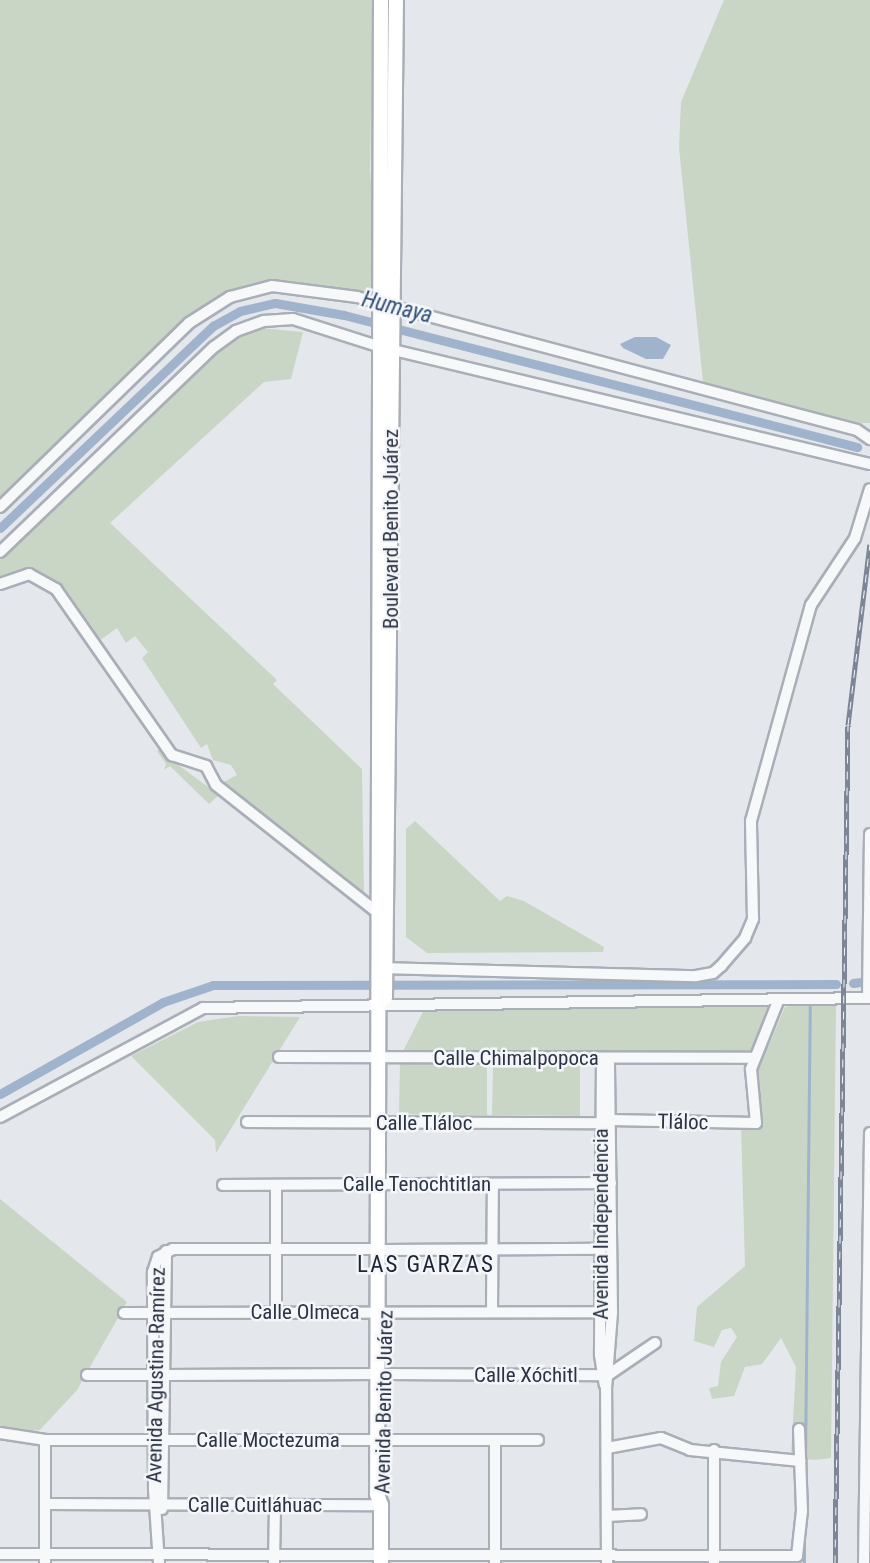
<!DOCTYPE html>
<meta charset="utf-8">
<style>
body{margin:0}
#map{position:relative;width:870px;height:1563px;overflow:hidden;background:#e4e7ec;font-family:"Roboto Condensed",sans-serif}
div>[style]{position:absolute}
.green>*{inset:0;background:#c9d6c5}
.water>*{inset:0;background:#9fb4cc}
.stream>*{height:2.5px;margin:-1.25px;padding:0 1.25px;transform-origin:1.25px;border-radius:1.25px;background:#9fb4cc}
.canal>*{height:9px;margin:-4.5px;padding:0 4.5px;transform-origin:4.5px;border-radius:4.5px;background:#9fb4cc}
.roads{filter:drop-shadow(2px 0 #a9aeb7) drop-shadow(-2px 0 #a9aeb7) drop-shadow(0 2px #a9aeb7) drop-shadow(0 -2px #a9aeb7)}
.street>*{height:10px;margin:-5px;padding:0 5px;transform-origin:5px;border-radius:5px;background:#f7f8fa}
.secondary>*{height:14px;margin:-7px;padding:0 7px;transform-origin:7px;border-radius:7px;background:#fff}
.rail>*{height:5px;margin-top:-2.5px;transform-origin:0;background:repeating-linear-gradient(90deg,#f4f6f9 0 8px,#7d8696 0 16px);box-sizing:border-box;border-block:2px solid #7d8696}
span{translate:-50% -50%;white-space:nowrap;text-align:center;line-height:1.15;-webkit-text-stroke:5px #f4f6f9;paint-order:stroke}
.street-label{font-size:21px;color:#2b3445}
.water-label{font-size:23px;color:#34527a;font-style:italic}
.neighbourhood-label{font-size:23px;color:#1d2536;letter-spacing:2px}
</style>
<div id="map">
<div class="green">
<div style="clip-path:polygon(0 0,373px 0,370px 169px,379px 302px,271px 286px,206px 309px,0 506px)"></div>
<div style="clip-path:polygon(724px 0,870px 0,870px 423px,855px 423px,703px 382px,679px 148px,681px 102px)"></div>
<div style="clip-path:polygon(260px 328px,303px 332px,291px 379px,264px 382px,110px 523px,277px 680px,273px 684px,362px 769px,364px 896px,360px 898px,218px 785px,237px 775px,231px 765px,213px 760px,207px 744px,201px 748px,142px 658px,148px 652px,135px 636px,126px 643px,117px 628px,92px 646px,57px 593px,22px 574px,0 590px,0 560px,216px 350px)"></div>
<div style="clip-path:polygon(160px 749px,166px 756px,219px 795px,209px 804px,170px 766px,164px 770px,166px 764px,157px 751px)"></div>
<div style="clip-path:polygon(415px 821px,500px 901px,507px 896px,524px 901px,604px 947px,603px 952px,427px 953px,406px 937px,406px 829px)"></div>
<div style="clip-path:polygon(817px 1001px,836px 1006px,831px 1458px,814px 1460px,791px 1457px,796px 1367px,781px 1338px,762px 1364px,745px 1367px,734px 1396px,712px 1399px,709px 1388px,718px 1386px,721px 1362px,737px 1337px,731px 1328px,722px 1330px,714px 1347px,694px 1341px,697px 1307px,745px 1266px,741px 1125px,758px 1126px,756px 1061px,769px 1045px,785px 1007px)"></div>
<div style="clip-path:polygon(775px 1005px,763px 1037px,750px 1054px,401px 1055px,424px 1010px)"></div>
<div style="clip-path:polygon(238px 1016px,300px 1017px,216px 1153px,215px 1140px,131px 1056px,198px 1022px)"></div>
<div style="clip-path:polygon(400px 1063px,487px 1064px,487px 1115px,399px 1114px)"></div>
<div style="clip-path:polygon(493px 1064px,580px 1065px,580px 1116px,492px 1115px)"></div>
<div style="clip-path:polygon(0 1199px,127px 1302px,77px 1390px,40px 1430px,12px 1433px,0 1430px)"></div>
</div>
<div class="water">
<div style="clip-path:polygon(635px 337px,656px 337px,671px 345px,663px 359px,646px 359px,623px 348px,620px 344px)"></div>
</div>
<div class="stream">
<div style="left:805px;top:1462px;width:459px;rotate:-89.4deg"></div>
<div style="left:804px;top:1563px;width:28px;rotate:-90deg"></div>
</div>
<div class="canal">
<div style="left:0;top:528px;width:294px;rotate:-43.5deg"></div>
<div style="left:213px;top:326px;width:31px;rotate:-29deg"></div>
<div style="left:240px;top:311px;width:36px;rotate:-13deg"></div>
<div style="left:275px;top:303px;width:70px;rotate:9.9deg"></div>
<div style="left:344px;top:315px;width:530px;rotate:14.43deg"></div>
<div style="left:853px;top:983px;width:17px;rotate:-7deg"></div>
<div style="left:0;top:1094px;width:187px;rotate:-29.4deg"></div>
<div style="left:163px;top:1002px;width:53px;rotate:-18.8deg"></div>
<div style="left:213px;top:985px;width:623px;rotate:-0.09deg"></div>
</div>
<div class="roads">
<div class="street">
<div style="left:0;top:507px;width:264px;rotate:-44.2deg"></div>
<div style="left:189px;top:323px;width:49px;rotate:-32.4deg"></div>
<div style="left:230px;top:297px;width:43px;rotate:-14.7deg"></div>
<div style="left:272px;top:286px;width:86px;rotate:7.4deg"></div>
<div style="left:357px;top:297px;width:517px;rotate:14.9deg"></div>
<div style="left:857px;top:430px;width:16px;rotate:35deg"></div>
<div style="left:0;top:552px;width:296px;rotate:-43.8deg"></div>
<div style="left:214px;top:347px;width:27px;rotate:-36deg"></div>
<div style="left:236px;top:331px;width:30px;rotate:-20deg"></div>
<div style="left:264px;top:321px;width:29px;rotate:-4deg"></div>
<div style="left:293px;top:319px;width:92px;rotate:17.7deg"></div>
<div style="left:381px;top:347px;width:503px;rotate:13.46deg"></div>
<div style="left:0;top:584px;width:31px;rotate:-19deg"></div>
<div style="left:29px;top:574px;width:31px;rotate:29deg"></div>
<div style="left:56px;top:589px;width:203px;rotate:55.1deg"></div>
<div style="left:172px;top:755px;width:36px;rotate:18deg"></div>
<div style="left:206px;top:766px;width:21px;rotate:62deg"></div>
<div style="left:216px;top:785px;width:206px;rotate:38.3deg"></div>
<div style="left:380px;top:968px;width:316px;rotate:1.5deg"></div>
<div style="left:696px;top:976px;width:17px;rotate:-10deg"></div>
<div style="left:713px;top:973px;width:11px;rotate:-41deg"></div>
<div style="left:721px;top:966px;width:37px;rotate:-49deg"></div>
<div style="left:745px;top:938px;width:21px;rotate:-67deg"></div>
<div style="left:753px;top:919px;width:98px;rotate:-91.2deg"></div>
<div style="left:751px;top:821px;width:224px;rotate:-74.5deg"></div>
<div style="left:811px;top:605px;width:80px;rotate:-56.7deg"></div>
<div style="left:855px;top:538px;width:51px;rotate:-73deg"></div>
<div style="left:868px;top:998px;width:164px;rotate:-89.3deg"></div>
<div style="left:279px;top:1057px;width:475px;rotate:0.1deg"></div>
<div style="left:602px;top:1058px;width:297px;rotate:90.4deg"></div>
<div style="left:600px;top:1355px;width:30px;rotate:81deg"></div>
<div style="left:0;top:1117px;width:230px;rotate:-28.2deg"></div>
<div style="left:203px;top:1008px;width:667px;rotate:-0.86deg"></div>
<div style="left:611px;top:1120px;width:145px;rotate:1.2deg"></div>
<div style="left:756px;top:1123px;width:54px;rotate:-95.3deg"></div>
<div style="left:751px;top:1069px;width:73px;rotate:-68.3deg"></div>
<div style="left:247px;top:1122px;width:354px;rotate:0.2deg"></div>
<div style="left:223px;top:1185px;width:388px;rotate:-0.3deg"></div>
<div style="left:386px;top:1250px;width:215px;rotate:-0.3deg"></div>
<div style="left:492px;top:1312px;width:128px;rotate:-89.6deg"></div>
<div style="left:124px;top:1313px;width:488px;rotate:-0.1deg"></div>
<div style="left:276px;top:1313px;width:128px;rotate:-90deg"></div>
<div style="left:386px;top:1374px;width:222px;rotate:0.3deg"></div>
<div style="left:608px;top:1375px;width:57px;rotate:-34.2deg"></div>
<div style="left:87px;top:1375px;width:67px"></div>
<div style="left:166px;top:1375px;width:211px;rotate:-0.3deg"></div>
<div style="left:0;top:1433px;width:46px;rotate:8.8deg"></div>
<div style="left:45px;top:1440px;width:493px"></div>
<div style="left:45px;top:1440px;width:123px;rotate:90deg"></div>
<div style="left:607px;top:1448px;width:55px;rotate:-10.5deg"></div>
<div style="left:661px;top:1438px;width:31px;rotate:22deg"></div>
<div style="left:690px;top:1450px;width:111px;rotate:5.7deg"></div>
<div style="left:45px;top:1504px;width:336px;rotate:0.2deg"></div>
<div style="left:162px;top:1509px;width:258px;rotate:-89.1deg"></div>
<div style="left:607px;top:1516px;width:34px;rotate:-3deg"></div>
<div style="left:0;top:1554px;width:797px;rotate:0.14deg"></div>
<div style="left:797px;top:1556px;width:45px;rotate:-83.7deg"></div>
<div style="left:802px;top:1511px;width:82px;rotate:-92.1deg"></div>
<div style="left:159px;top:1563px;width:73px;rotate:-93.9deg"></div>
<div style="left:154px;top:1490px;width:218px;rotate:-90.3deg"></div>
<div style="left:153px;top:1272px;width:16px;rotate:-72deg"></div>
<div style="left:158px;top:1257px;width:17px;rotate:-28deg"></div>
<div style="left:173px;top:1249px;width:205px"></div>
<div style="left:274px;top:1563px;width:58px;rotate:-89deg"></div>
<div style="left:495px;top:1563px;width:123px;rotate:-90deg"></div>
<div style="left:607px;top:1563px;width:174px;rotate:-90.3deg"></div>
<div style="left:606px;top:1389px;width:77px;rotate:-85.5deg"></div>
<div style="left:612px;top:1312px;width:254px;rotate:-90.7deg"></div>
<div style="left:714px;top:1563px;width:113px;rotate:-90deg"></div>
<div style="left:864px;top:1563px;width:430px;rotate:-89.2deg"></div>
</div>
<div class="secondary">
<div style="left:381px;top:0;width:1494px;rotate:90.15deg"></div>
<div style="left:377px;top:1494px;width:12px;rotate:70deg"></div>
<div style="left:381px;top:1505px;width:58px;rotate:90deg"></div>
<div style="left:385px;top:998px;width:998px;rotate:-89.37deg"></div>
</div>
</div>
<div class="rail">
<div style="left:835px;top:1563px;width:838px;rotate:-89.11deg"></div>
<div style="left:848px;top:725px;width:182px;rotate:-83.1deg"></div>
</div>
<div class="street-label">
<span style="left:391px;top:529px;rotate:-90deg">Boulevard Benito Juárez</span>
<span style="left:516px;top:1058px">Calle Chimalpopoca</span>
<span style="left:683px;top:1122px;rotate:1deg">Tláloc</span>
<span style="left:424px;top:1123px">Calle Tláloc</span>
<span style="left:417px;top:1184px">Calle Tenochtitlan</span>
<span style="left:601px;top:1224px;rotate:-90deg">Avenida Independencia</span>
<span style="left:305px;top:1312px">Calle Olmeca</span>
<span style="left:156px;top:1375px;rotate:-89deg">Avenida Agustina Ramírez</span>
<span style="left:526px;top:1375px">Calle Xóchitl</span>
<span style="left:384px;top:1402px;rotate:-89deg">Avenida Benito Juárez</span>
<span style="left:268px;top:1440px">Calle Moctezuma</span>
<span style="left:255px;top:1505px">Calle Cuitláhuac</span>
</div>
<div class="water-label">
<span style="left:397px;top:308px;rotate:14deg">Humaya</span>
</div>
<div class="neighbourhood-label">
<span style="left:426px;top:1265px">LAS GARZAS</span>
</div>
</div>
